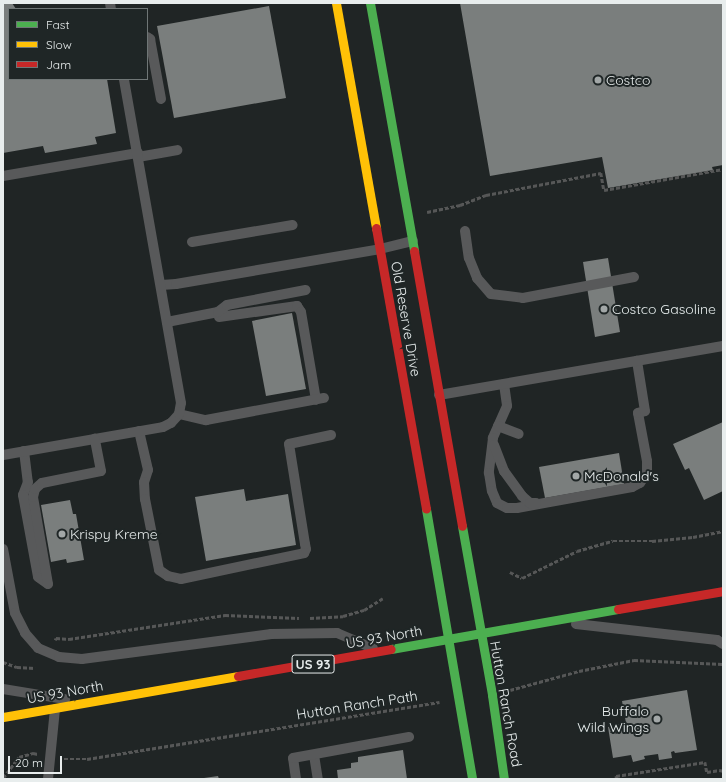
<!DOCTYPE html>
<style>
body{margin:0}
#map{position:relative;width:726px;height:782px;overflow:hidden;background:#202525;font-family:Quicksand,sans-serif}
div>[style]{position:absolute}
.building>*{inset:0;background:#7a7e7d}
.path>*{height:2.5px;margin-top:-1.25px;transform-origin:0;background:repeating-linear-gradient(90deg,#565757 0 4px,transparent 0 6px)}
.lane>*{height:10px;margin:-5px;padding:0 5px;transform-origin:5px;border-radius:5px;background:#58595a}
.fast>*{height:9px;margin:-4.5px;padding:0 4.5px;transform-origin:4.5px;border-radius:4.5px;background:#4caf50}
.slow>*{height:9px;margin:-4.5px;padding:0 4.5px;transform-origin:4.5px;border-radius:4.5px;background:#ffc107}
.jam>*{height:9px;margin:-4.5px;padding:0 4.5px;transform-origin:4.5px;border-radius:4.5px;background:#c62828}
.dots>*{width:11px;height:11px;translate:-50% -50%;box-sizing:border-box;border:2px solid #1f2626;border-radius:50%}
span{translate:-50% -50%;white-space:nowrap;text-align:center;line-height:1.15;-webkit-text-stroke:4px #1f2626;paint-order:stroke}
.shield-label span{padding:1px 3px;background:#1f2626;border:1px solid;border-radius:3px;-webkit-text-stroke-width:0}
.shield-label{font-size:13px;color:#e8eded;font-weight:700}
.poi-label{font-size:14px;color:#e8eded}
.left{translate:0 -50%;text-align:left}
.right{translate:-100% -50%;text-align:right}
.street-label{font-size:14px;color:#e8eded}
.frame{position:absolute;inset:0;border:4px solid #e8eded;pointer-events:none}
.legend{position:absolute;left:8px;top:8px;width:140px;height:72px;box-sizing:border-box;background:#1f2626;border:1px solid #6f7676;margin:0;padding:5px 7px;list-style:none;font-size:12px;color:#e8eded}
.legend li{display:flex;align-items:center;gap:8px;height:20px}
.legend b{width:20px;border:1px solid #6f7676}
.scale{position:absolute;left:8px;top:756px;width:54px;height:18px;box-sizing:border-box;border:2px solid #e8eded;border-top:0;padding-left:5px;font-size:12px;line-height:14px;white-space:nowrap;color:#e8eded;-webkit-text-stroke:3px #1f2626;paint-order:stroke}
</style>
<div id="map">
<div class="building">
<div style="clip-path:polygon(3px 3px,12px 3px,16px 9px,9px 9px,9px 79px,107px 79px,116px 133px,95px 137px,97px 144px,45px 153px,43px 146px,3px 153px)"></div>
<div style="clip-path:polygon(460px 3px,723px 3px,723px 165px,712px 167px,713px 170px,608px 188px,602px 157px,490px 176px)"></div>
<div style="clip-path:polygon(269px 6px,286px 98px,174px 118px,157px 26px)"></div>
<div style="clip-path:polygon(608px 258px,620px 332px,595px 337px,583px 262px)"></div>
<div style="clip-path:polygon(292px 313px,306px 389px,266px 396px,252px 321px)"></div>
<div style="clip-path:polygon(723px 422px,723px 491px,704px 500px,689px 468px,685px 470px,673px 444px)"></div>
<div style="clip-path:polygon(619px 453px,624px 484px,545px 498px,539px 467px)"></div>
<div style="clip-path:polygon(244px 489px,246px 501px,288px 494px,296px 545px,206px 561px,195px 497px)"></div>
<div style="clip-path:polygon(70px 500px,73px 514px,76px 514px,84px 560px,67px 563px,66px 559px,51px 562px,41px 505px)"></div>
<div style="clip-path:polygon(687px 690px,697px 750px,675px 753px,674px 751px,671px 752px,672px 758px,659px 760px,658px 754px,644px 756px,645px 759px,633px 762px,631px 755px,613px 758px,608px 727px,626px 723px,622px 701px)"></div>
<div style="clip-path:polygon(403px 750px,407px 779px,338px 779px,337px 770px,351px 768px,351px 763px,358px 762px,358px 757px)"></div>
<div style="clip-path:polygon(218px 776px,219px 779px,204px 779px,204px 778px)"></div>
</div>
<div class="path">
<div style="left:427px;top:212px;width:34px;rotate:-12deg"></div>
<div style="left:460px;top:205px;width:28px;rotate:-21deg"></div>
<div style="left:486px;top:195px;width:117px;rotate:-10.8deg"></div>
<div style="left:601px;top:173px;width:17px;rotate:80deg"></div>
<div style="left:604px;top:190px;width:121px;rotate:-10deg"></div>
<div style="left:510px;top:572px;width:13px;rotate:27deg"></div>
<div style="left:522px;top:578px;width:61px;rotate:-26.1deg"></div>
<div style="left:577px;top:551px;width:37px;rotate:-16deg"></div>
<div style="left:613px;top:541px;width:39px"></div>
<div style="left:652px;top:541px;width:41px;rotate:-5.6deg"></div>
<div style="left:693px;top:537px;width:31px;rotate:-11deg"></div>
<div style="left:310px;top:618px;width:33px;rotate:-3deg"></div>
<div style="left:343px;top:616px;width:22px;rotate:-16deg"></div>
<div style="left:364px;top:610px;width:22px;rotate:-32deg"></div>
<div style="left:55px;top:640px;width:2px;rotate:-63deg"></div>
<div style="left:56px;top:638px;width:13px;rotate:4deg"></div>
<div style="left:69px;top:639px;width:158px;rotate:-8.7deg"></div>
<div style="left:225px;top:615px;width:74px;rotate:2.3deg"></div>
<div style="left:3px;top:662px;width:15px;rotate:20deg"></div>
<div style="left:17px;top:667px;width:18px;rotate:3deg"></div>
<div style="left:510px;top:690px;width:72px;rotate:-15.4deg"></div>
<div style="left:579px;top:671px;width:56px;rotate:-11.3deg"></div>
<div style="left:634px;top:660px;width:89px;rotate:2.6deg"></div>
<div style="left:64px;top:759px;width:23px"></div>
<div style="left:87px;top:759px;width:357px;rotate:-9.2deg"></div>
<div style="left:3px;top:778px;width:26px;rotate:-53deg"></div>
<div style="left:19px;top:757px;width:15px;rotate:-16deg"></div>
<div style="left:33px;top:753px;width:5px;rotate:11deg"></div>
<div style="left:616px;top:779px;width:3px;rotate:-90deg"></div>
<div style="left:616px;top:776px;width:90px;rotate:-8.9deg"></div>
<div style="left:705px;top:762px;width:10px;rotate:79deg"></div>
<div style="left:707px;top:772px;width:13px;rotate:-9deg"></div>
<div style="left:720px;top:770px;width:3px;rotate:18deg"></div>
</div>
<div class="lane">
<div style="left:110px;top:3px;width:6px;rotate:81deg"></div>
<div style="left:147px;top:37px;width:4px;rotate:34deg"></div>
<div style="left:150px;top:39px;width:61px;rotate:79.6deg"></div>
<div style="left:138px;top:157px;width:40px;rotate:-10deg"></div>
<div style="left:3px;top:176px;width:137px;rotate:-9.7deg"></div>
<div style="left:465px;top:231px;width:27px;rotate:82deg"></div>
<div style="left:469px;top:258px;width:22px;rotate:68deg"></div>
<div style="left:477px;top:278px;width:21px;rotate:49deg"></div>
<div style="left:491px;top:294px;width:32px;rotate:7deg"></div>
<div style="left:523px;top:298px;width:113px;rotate:-10.7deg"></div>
<div style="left:192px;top:242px;width:102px;rotate:-9.6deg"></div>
<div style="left:161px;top:285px;width:15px;rotate:-4deg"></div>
<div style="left:176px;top:284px;width:207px;rotate:-9.7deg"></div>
<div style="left:380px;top:249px;width:34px;rotate:-14deg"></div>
<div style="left:219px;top:317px;width:79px;rotate:-8deg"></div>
<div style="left:297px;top:306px;width:7px;rotate:56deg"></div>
<div style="left:301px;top:312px;width:89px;rotate:80.3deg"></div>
<div style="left:167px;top:322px;width:52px;rotate:-11.1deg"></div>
<div style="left:218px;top:312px;width:11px;rotate:-38deg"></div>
<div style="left:227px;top:305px;width:80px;rotate:-10.8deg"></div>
<div style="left:504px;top:384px;width:22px;rotate:82deg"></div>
<div style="left:507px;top:406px;width:35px;rotate:114deg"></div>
<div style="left:493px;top:438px;width:35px;rotate:97deg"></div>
<div style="left:489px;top:473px;width:18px;rotate:81deg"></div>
<div style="left:492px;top:491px;width:13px;rotate:67deg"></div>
<div style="left:497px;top:503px;width:11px;rotate:27deg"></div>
<div style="left:507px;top:508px;width:10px"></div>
<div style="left:517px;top:508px;width:117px;rotate:-10.3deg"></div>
<div style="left:632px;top:487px;width:9px;rotate:-27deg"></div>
<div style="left:640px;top:483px;width:12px;rotate:-55deg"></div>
<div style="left:647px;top:473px;width:12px;rotate:-90deg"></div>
<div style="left:647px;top:461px;width:49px;rotate:-100.6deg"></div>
<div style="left:638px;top:413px;width:7px;rotate:-16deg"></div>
<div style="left:645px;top:411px;width:51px;rotate:-99.1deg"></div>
<div style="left:439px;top:395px;width:288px;rotate:-9.8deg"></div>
<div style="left:179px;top:414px;width:28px;rotate:13deg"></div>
<div style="left:206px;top:420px;width:120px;rotate:-10.6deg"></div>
<div style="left:498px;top:426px;width:22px;rotate:21deg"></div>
<div style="left:139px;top:431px;width:40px;rotate:77deg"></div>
<div style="left:148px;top:470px;width:13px;rotate:108deg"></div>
<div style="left:144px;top:482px;width:17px;rotate:87deg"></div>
<div style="left:145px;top:499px;width:72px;rotate:78.8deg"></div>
<div style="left:159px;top:570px;width:11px;rotate:34deg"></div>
<div style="left:168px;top:576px;width:13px;rotate:13deg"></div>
<div style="left:181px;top:579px;width:126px;rotate:-11.9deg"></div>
<div style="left:304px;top:553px;width:4px;rotate:-63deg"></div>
<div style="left:306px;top:549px;width:5px;rotate:-101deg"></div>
<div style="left:305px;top:544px;width:101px;rotate:-99.1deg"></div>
<div style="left:289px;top:444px;width:43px;rotate:-12.1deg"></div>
<div style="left:494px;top:445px;width:28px;rotate:69deg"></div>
<div style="left:504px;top:471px;width:31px;rotate:54deg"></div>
<div style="left:522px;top:496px;width:11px;rotate:41deg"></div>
<div style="left:530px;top:503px;width:6px"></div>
<div style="left:24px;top:451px;width:31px;rotate:83deg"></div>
<div style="left:28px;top:482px;width:14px;rotate:111deg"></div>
<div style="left:23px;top:495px;width:83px;rotate:79.6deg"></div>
<div style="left:38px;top:577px;width:12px;rotate:35deg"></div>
<div style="left:3px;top:455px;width:162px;rotate:-9.9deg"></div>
<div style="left:163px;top:427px;width:9px;rotate:-27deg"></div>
<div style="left:171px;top:423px;width:12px;rotate:-48deg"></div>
<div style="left:179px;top:414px;width:11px;rotate:-80deg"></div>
<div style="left:181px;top:403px;width:329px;rotate:-100deg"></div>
<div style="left:3px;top:549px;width:65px;rotate:79.4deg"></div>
<div style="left:15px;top:613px;width:22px;rotate:63deg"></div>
<div style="left:25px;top:633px;width:20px;rotate:49deg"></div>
<div style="left:38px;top:648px;width:23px;rotate:23deg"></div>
<div style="left:59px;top:657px;width:23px;rotate:5deg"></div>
<div style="left:82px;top:659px;width:191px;rotate:-7.5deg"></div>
<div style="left:271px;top:634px;width:66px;rotate:-0.9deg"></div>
<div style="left:337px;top:633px;width:39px;rotate:23deg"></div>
<div style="left:48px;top:584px;width:88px;rotate:-99.8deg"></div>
<div style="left:33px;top:497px;width:8px;rotate:-76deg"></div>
<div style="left:35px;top:489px;width:9px;rotate:-41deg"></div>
<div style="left:42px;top:483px;width:60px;rotate:-11.5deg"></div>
<div style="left:101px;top:471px;width:33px;rotate:-101deg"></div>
<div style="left:576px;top:624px;width:142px;rotate:6.5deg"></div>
<div style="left:717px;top:640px;width:7px;rotate:34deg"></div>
<div style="left:3px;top:689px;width:63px;rotate:9.2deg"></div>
<div style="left:314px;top:755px;width:24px;rotate:81deg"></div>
<div style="left:48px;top:779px;width:70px;rotate:-84.3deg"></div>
<div style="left:296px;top:779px;width:21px;rotate:-98deg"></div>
<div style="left:293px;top:758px;width:118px;rotate:-10.3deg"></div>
</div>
<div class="fast">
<div style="left:370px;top:3px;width:252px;rotate:79.9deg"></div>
<div style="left:426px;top:509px;width:274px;rotate:80.3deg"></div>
<div style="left:462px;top:526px;width:172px;rotate:79.9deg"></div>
<div style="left:492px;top:695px;width:85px;rotate:81.9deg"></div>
<div style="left:391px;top:649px;width:230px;rotate:-10deg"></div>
</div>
<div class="slow">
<div style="left:336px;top:3px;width:229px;rotate:79.9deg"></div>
<div style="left:3px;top:717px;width:239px;rotate:-9.9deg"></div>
</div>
<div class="jam">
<div style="left:376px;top:228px;width:285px;rotate:79.9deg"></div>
<div style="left:414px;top:251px;width:279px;rotate:80.1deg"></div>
<div style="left:618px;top:609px;width:107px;rotate:-9.7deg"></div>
<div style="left:238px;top:676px;width:155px;rotate:-10deg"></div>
</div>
<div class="dots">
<div style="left:598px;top:80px;background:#a2a7a7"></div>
<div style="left:604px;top:309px;background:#a2a7a7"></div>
<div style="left:576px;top:476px;background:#a2a7a7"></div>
<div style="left:62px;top:534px;background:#a2a7a7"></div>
<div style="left:657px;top:719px;background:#a2a7a7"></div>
</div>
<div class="shield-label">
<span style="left:313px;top:664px">US 93</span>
</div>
<div class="poi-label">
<span class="left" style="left:606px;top:80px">Costco</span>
<span class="left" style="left:612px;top:309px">Costco Gasoline</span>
<span class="left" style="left:584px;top:476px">McDonald's</span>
<span class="left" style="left:70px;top:534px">Krispy Kreme</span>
<span class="right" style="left:649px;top:719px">Buffalo<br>Wild Wings</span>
</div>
<div class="street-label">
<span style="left:406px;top:319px;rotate:80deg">Old Reserve Drive</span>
<span style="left:384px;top:637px;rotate:-10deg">US 93 North</span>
<span style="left:65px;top:692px;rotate:-10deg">US 93 North</span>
<span style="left:506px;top:704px;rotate:80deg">Hutton Ranch Road</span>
<span style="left:357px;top:705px;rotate:-9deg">Hutton Ranch Path</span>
</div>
<div class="frame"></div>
<ul class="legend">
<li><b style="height:5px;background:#4caf50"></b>Fast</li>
<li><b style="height:5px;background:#ffc107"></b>Slow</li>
<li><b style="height:5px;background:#c62828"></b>Jam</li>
</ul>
<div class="scale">20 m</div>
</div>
